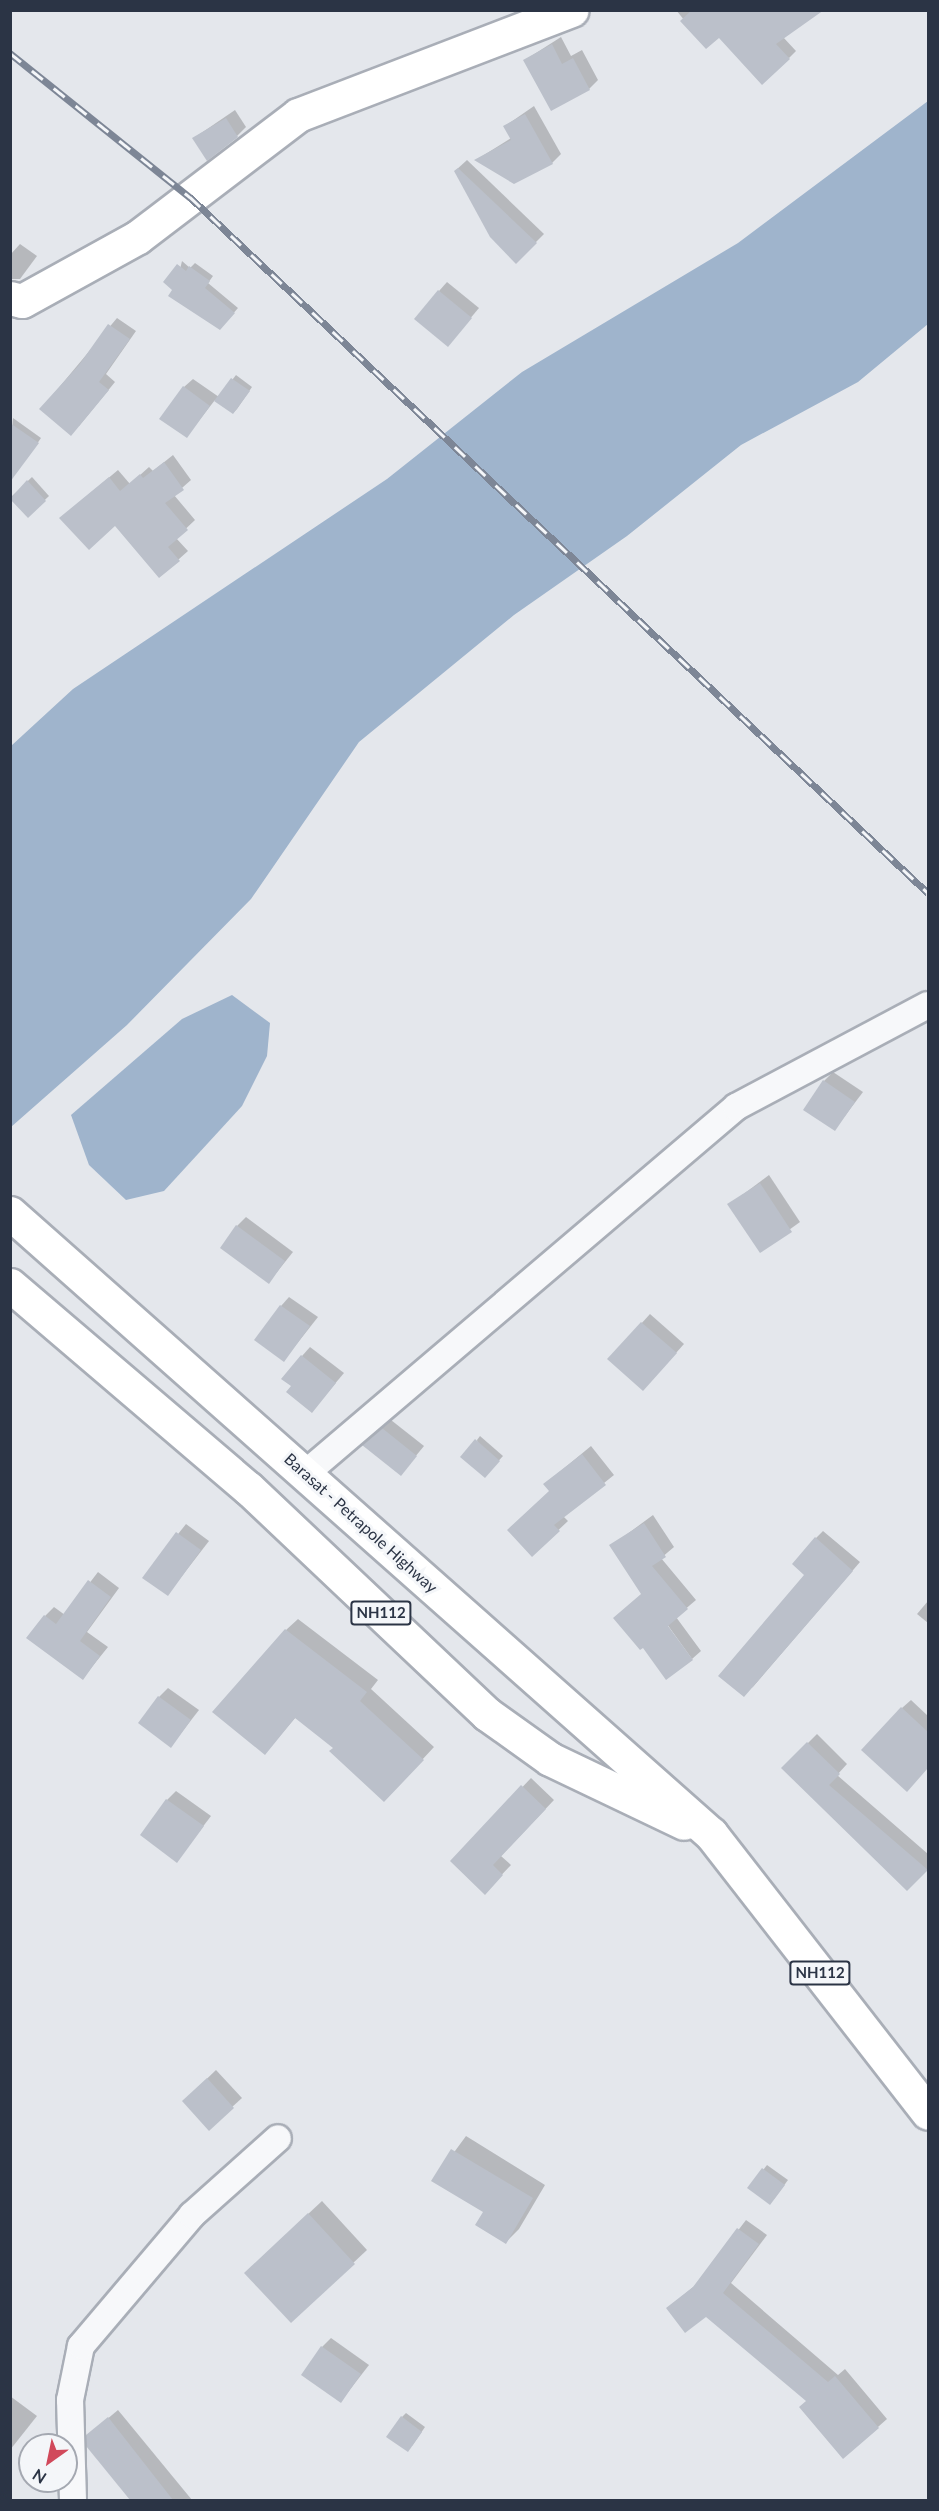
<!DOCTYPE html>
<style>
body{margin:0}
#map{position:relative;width:939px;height:2511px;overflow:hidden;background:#e4e7ec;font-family:Lato,sans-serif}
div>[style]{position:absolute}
.water>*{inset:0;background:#9fb4cc}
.shadow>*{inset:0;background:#0003}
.building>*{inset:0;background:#bbc0ca}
.roads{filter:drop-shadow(2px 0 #a9aeb7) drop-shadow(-2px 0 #a9aeb7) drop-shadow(0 2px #a9aeb7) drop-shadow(0 -2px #a9aeb7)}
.street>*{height:26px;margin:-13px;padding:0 13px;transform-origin:13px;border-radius:13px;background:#f7f8fa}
.secondary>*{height:33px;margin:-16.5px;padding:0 16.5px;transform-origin:16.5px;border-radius:16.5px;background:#fff}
.highway>*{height:33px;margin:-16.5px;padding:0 16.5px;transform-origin:16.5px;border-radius:16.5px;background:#fff}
.rail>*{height:7px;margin-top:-3.5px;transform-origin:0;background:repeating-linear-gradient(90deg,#f4f6f9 0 14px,#7d8696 0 28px);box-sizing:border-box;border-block:2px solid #7d8696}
span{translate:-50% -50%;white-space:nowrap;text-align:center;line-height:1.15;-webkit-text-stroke:6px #f4f6f9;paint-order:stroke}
.shield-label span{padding:2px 4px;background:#f4f6f9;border:2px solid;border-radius:4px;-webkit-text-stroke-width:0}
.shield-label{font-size:15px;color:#2b3445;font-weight:700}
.street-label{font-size:16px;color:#2b3445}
.frame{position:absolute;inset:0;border:12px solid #2b3445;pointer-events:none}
.north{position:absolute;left:18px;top:2433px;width:60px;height:60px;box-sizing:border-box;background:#f4f6f9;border:2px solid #a4a8b1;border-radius:50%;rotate:213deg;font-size:16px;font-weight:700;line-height:24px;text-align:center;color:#2b3445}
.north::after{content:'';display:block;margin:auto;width:21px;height:27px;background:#d1495b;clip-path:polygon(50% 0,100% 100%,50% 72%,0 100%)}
</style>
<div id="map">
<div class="water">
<div style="clip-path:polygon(928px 101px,928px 324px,858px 382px,741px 445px,627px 536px,514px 615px,359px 742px,251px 899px,127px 1025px,11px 1127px,11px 746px,73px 689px,387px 479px,522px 372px,738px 243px)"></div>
<div style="clip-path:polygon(232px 995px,270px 1023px,267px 1056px,242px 1106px,164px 1191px,126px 1200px,89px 1165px,71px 1115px,182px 1019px)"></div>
</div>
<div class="shadow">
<div style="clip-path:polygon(676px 10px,822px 10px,783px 37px,796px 51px,789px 58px,719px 36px,706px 47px)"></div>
<div style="clip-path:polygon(561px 37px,571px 56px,582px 50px,598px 80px,589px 89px,525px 60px)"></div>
<div style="clip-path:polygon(534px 106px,561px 154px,552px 163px,476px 160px,511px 138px,505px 126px)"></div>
<div style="clip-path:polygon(235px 110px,246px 127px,237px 136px,194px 138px)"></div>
<div style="clip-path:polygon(467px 160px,544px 234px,516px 262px,455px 171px)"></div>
<div style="clip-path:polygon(20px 244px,37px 256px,20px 279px,10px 279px,10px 255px)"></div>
<div style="clip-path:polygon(182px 261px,190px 268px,195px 263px,213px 276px,208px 283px,238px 308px,224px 324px,175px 290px)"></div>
<div style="clip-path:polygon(447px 282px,479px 308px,448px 345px,439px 291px)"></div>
<div style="clip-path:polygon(117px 318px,136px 331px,106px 374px,115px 382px,79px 426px,41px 409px)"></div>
<div style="clip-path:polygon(236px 375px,252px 387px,237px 409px,233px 413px,215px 400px,187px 436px,184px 387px,193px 379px,219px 397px)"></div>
<div style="clip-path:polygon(13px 418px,41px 438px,28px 457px,10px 452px)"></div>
<div style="clip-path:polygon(173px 455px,191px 480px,174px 495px,195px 520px,176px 538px,188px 551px,160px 576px,115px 524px,70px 510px,118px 470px,130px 484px,149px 467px,153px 471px)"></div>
<div style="clip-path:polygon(32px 477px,49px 496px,28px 516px,11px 497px)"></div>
<div style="clip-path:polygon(833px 1072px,863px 1092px,835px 1129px,824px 1081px)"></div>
<div style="clip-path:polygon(769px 1175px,800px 1222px,760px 1251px,729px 1205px)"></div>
<div style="clip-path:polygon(246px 1217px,293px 1252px,269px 1282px,237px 1226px)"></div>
<div style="clip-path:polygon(289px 1297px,318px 1317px,284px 1360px,281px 1306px)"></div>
<div style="clip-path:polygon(650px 1314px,684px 1344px,651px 1381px,609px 1359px)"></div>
<div style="clip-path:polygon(310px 1347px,344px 1373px,312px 1411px,302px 1356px)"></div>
<div style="clip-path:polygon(391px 1420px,424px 1446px,401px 1474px,373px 1436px)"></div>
<div style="clip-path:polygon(480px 1436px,503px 1456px,485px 1476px,477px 1440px)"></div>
<div style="clip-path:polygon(591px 1446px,614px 1475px,563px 1516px,568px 1521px,532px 1555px,550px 1491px,545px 1484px)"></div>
<div style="clip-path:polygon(653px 1515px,674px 1547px,661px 1558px,696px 1600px,676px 1617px,701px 1651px,692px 1659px,611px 1546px)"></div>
<div style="clip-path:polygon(186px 1524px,209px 1541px,168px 1594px,144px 1577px)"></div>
<div style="clip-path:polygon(823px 1531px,860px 1562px,752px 1688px,806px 1574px,816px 1538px)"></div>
<div style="clip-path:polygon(98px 1572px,119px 1588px,87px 1632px,108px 1647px,83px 1678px,45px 1616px,54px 1607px,65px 1615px)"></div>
<div style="clip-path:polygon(928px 1601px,928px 1623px,917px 1614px)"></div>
<div style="clip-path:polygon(298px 1619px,378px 1680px,371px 1689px,434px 1747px,396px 1788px,296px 1717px,265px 1753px,286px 1630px)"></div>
<div style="clip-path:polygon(168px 1688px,199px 1710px,171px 1746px,159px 1697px)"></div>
<div style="clip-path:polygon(911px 1700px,928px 1716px,928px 1767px,915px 1781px,902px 1708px)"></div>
<div style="clip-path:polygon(817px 1734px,847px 1764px,837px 1775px,928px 1854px,928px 1869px,907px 1889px,783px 1768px)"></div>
<div style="clip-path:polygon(531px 1778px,554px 1800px,501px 1856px,511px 1865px,493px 1884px,452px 1861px)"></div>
<div style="clip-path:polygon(176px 1791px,211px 1816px,177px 1861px,167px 1800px)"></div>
<div style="clip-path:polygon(216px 2070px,242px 2098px,209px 2128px,192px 2093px)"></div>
<div style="clip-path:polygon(466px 2136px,545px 2185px,519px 2229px,506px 2242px,485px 2212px,433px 2181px)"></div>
<div style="clip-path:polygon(767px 2165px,788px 2180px,774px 2199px,749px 2188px)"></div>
<div style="clip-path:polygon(322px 2201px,367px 2250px,291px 2321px,259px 2260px)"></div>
<div style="clip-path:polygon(746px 2220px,767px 2235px,731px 2283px,838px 2375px,845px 2369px,887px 2419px,844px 2457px,808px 2400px,707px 2315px,668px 2308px,698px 2283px)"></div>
<div style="clip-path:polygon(331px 2338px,369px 2365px,341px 2401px,322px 2347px)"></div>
<div style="clip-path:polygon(10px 2396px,37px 2416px,10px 2450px)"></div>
<div style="clip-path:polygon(118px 2410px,192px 2500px,131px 2500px,88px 2446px,88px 2435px)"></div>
<div style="clip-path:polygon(406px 2413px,425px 2427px,412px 2446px,402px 2417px)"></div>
</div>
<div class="building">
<div style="clip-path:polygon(692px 10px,824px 10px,776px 44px,790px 59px,762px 85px,719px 38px,706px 49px,680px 21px)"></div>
<div style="clip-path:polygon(552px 44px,562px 64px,573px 58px,590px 90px,551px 111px,523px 60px)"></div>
<div style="clip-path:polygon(525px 114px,553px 164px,514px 184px,474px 160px,511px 140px,503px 126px)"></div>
<div style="clip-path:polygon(226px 118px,238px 137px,207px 161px,192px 138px)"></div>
<div style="clip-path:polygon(458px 168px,537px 243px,516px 264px,490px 237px,454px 171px)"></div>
<div style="clip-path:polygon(177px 264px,186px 271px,189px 266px,210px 281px,205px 288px,235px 313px,220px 330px,168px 296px,172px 290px,163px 282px)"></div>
<div style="clip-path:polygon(438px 290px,472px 318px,448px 347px,414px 319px)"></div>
<div style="clip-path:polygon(108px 324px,130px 339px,99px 382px,109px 390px,71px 436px,39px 409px,79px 365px)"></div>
<div style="clip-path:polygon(231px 378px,250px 391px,233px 414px,214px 401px)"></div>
<div style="clip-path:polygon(183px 386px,210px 406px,187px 438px,159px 419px)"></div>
<div style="clip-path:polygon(10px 423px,39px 443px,10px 482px)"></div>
<div style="clip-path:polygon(164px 462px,184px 490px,165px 503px,188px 530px,168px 547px,180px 561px,159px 578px,115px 526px,89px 550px,59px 518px,109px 477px,120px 491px,140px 474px,143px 478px)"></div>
<div style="clip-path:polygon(27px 480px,46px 501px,28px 518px,10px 499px)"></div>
<div style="clip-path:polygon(823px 1080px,855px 1102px,835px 1131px,803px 1110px)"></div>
<div style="clip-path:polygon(760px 1183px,792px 1232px,760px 1253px,727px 1204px)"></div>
<div style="clip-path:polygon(236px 1225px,285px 1261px,269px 1284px,220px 1248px)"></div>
<div style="clip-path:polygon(280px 1305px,310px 1326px,284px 1362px,254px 1340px)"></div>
<div style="clip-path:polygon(641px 1322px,677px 1353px,643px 1391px,607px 1359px)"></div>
<div style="clip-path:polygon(301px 1355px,336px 1383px,312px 1413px,286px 1392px,291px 1386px,281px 1379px)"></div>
<div style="clip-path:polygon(382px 1428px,417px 1456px,401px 1476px,362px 1445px)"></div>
<div style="clip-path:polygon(475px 1439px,500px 1461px,485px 1478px,460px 1457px)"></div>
<div style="clip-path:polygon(582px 1454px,606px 1485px,554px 1525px,560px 1531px,532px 1557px,507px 1530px,549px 1491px,543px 1484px)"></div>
<div style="clip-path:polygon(644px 1523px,666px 1557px,652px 1566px,688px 1609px,668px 1626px,693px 1660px,666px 1680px,643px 1648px,640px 1650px,613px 1618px,641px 1594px,609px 1545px)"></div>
<div style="clip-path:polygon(176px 1532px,201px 1550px,168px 1596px,142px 1578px)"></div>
<div style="clip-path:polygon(815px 1537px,853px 1571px,744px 1697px,718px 1676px,804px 1575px,792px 1564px)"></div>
<div style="clip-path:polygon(88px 1580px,111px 1597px,80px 1641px,100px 1656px,83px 1680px,26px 1638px,44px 1615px,56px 1624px)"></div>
<div style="clip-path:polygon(285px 1629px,367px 1692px,360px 1701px,424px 1760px,384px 1802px,329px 1751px,333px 1748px,295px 1718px,265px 1755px,212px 1712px)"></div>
<div style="clip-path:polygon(158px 1696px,191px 1720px,171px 1748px,138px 1723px)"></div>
<div style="clip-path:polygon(901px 1707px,928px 1732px,928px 1768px,907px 1792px,861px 1750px)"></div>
<div style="clip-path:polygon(807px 1742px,840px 1774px,829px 1785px,928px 1870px,907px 1891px,781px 1768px)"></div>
<div style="clip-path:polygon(521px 1785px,546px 1809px,493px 1865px,503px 1875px,485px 1895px,450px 1861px)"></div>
<div style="clip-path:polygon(166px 1799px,204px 1826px,177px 1863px,140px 1835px)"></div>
<div style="clip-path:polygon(207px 2078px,234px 2108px,209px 2131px,182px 2101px)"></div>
<div style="clip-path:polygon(451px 2149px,533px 2198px,506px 2244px,475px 2225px,483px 2212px,431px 2181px)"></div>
<div style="clip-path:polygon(762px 2168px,785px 2185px,770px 2205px,747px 2188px)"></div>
<div style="clip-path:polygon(308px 2213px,355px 2264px,291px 2323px,244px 2273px)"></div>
<div style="clip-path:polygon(737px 2228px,759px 2244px,723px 2293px,828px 2382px,835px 2376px,879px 2428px,843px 2459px,799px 2407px,806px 2401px,706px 2317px,685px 2333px,666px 2308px,693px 2287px)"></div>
<div style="clip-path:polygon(321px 2346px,361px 2374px,341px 2403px,301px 2375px)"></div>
<div style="clip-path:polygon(401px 2416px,422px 2432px,408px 2452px,386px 2437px)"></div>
<div style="clip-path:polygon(108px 2417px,173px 2500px,130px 2500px,86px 2446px,86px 2435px)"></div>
</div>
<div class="roads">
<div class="street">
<div style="left:306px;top:1473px;width:565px;rotate:-40.4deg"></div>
<div style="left:736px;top:1107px;width:217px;rotate:-28deg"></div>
<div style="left:73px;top:2500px;width:100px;rotate:-91.7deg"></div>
<div style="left:70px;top:2400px;width:55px;rotate:-78.5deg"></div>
<div style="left:81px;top:2346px;width:172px;rotate:-49.7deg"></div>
<div style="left:192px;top:2215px;width:115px;rotate:-41.8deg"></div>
</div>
<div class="secondary">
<div style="left:10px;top:298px;width:12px;rotate:14deg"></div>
<div style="left:22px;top:301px;width:132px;rotate:-28.9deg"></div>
<div style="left:138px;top:237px;width:201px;rotate:-37.3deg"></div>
<div style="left:298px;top:115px;width:293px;rotate:-21deg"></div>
</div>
<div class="highway">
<div style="left:10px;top:1213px;width:937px;rotate:41.54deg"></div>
<div style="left:711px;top:1834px;width:353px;rotate:52.1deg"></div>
<div style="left:10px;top:1285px;width:313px;rotate:40.5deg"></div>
<div style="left:248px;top:1488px;width:329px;rotate:43.4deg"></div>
<div style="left:487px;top:1714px;width:77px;rotate:35.5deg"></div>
<div style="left:550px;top:1759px;width:148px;rotate:25.5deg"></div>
</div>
</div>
<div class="rail">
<div style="left:10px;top:53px;width:231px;rotate:38.7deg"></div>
<div style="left:190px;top:197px;width:1014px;rotate:43.32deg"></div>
</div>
<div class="shield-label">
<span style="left:381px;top:1613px">NH112</span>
<span style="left:820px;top:1973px">NH112</span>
</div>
<div class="street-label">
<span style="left:361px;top:1523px;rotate:42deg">Barasat - Petrapole Highway</span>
</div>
<div class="frame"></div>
<div class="north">N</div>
</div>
